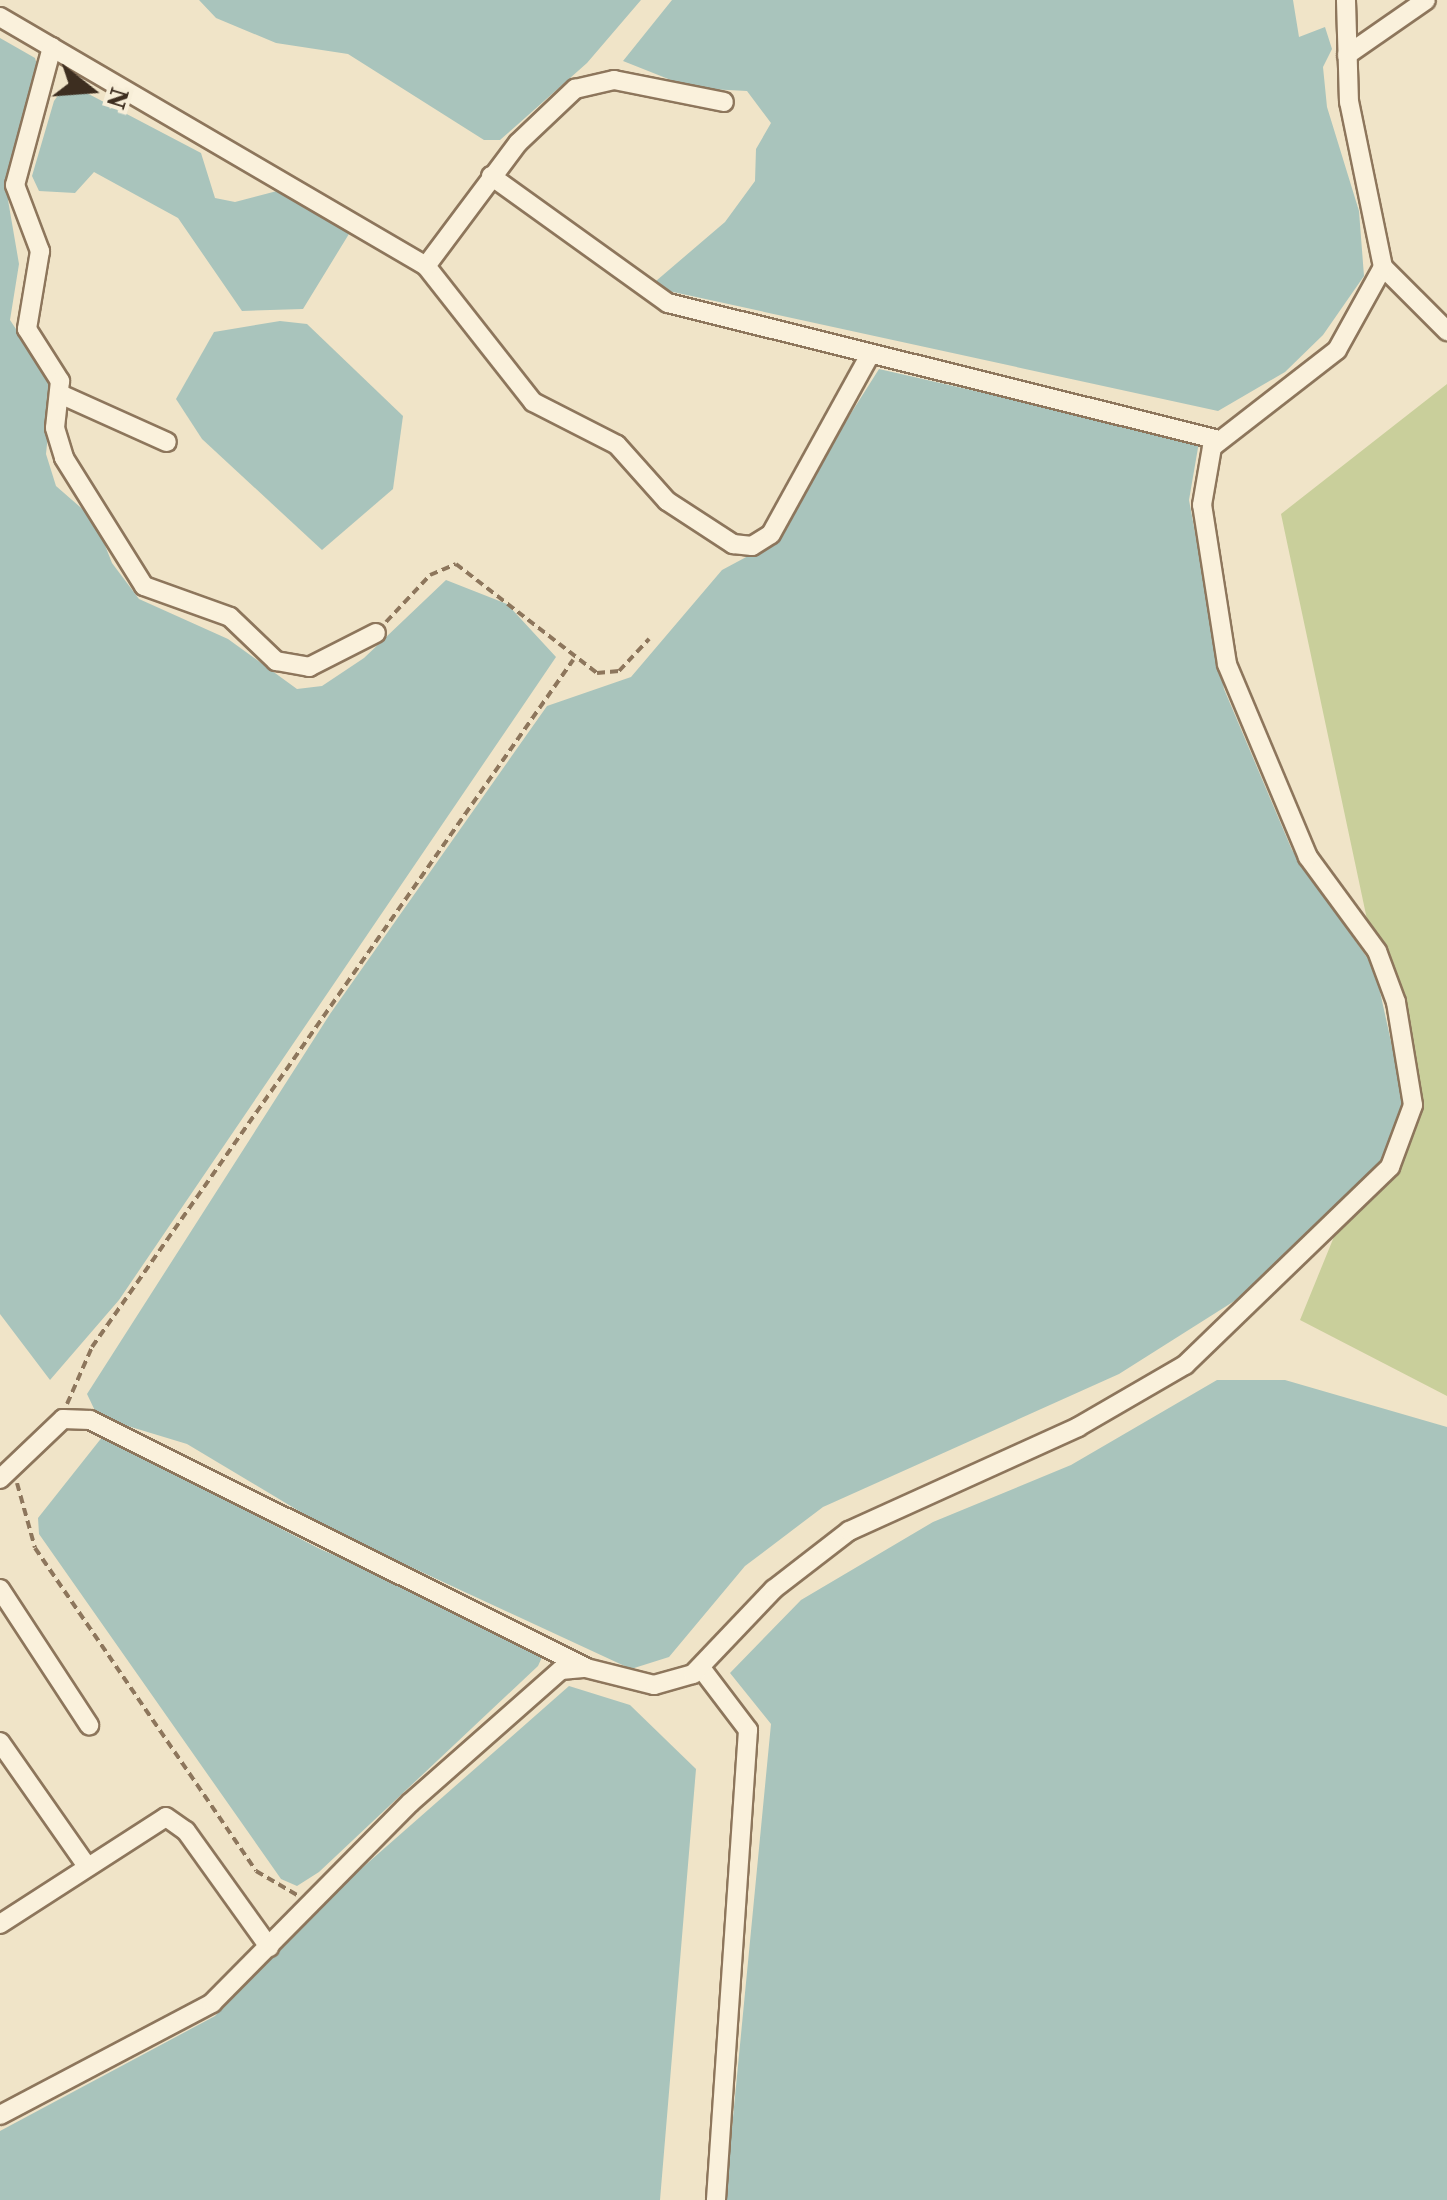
<!DOCTYPE html>
<style>
body{margin:0}
#map{position:relative;width:1447px;height:2200px;overflow:hidden;background:#f0e4c8;font-family:"Source Serif 4",serif}
div>[style]{position:absolute}
.green>*{inset:0;background:#c9cf9b}
.water>*{inset:0;background:#a9c4bc}
.path>*{height:4px;margin-top:-2px;transform-origin:0;background:repeating-linear-gradient(90deg,#8d765c 0 8px,transparent 0 13px)}
.roads{filter:drop-shadow(2px 0 #8d765c) drop-shadow(-2px 0 #8d765c) drop-shadow(0 2px #8d765c) drop-shadow(0 -2px #8d765c)}
.street>*{height:18px;margin:-9px;padding:0 9px;transform-origin:9px;border-radius:9px;background:#faf1dc}
span{translate:-50% -50%;white-space:nowrap;text-align:center;line-height:1.15;-webkit-text-stroke:8px #f7eed8;paint-order:stroke}
.north{position:absolute;left:40px;top:40px;width:100px;height:100px;-webkit-text-stroke:8px #f7eed8;paint-order:stroke;rotate:107deg;font-size:28px;font-weight:700;line-height:40px;text-align:center;color:#3d2e20}
.north::after{content:'';display:block;margin:auto;width:35px;height:45px;background:#3d2e20;clip-path:polygon(50% 0,100% 100%,50% 72%,0 100%)}
</style>
<div id="map">
<div class="green">
<div style="clip-path:polygon(1447px 384px,1447px 1396px,1300px 1320px,1400px 1075px,1281px 514px)"></div>
</div>
<div class="water">
<div style="clip-path:polygon(199px 0,641px 0,587px 63px,500px 140px,484px 140px,348px 54px,276px 43px,216px 18px)"></div>
<div style="clip-path:polygon(672px 0,1293px 0,1299px 37px,1325px 27px,1332px 49px,1323px 67px,1327px 107px,1359px 211px,1364px 276px,1323px 335px,1285px 372px,1218px 411px,664px 290px,656px 281px,725px 222px,755px 181px,756px 149px,771px 123px,747px 91px,691px 88px,623px 61px)"></div>
<div style="clip-path:polygon(0 38px,35px 58px,39px 71px,8px 200px,19px 264px,10px 320px,53px 385px,46px 454px,56px 486px,95px 520px,112px 563px,139px 599px,228px 639px,297px 689px,322px 686px,364px 658px,446px 580px,507px 604px,556px 657px,119px 1300px,50px 1380px,0 1314px)"></div>
<div style="clip-path:polygon(81px 90px,201px 153px,215px 198px,235px 202px,277px 191px,352px 229px,303px 309px,242px 311px,178px 218px,94px 172px,75px 193px,39px 191px,32px 176px,54px 101px,61px 91px)"></div>
<div style="clip-path:polygon(280px 321px,307px 324px,403px 416px,393px 489px,322px 550px,202px 439px,176px 399px,214px 332px)"></div>
<div style="clip-path:polygon(879px 369px,1199px 442px,1189px 500px,1224px 689px,1292px 850px,1375px 969px,1403px 1096px,1400px 1123px,1376px 1168px,1236px 1300px,1119px 1374px,823px 1507px,745px 1566px,669px 1657px,631px 1669px,329px 1529px,187px 1444px,98px 1417px,87px 1394px,330px 1014px,547px 706px,631px 677px,722px 570px,767px 546px)"></div>
<div style="clip-path:polygon(1217px 1380px,1285px 1380px,1447px 1427px,1447px 2200px,725px 2200px,771px 1724px,730px 1673px,801px 1600px,933px 1522px,1071px 1465px)"></div>
<div style="clip-path:polygon(103px 1436px,320px 1549px,525px 1636px,543px 1655px,538px 1666px,319px 1872px,297px 1886px,281px 1879px,39px 1534px,38px 1518px)"></div>
<div style="clip-path:polygon(569px 1686px,630px 1705px,696px 1769px,660px 2200px,0 2200px,0 2131px,215px 2016px,304px 1919px)"></div>
</div>
<div class="path">
<div style="left:386px;top:622px;width:64px;rotate:-46.9deg"></div>
<div style="left:430px;top:575px;width:28px;rotate:-23deg"></div>
<div style="left:456px;top:564px;width:178px;rotate:37.7deg"></div>
<div style="left:597px;top:673px;width:22px;rotate:-5deg"></div>
<div style="left:619px;top:671px;width:44px;rotate:-46.8deg"></div>
<div style="left:67px;top:1404px;width:62px;rotate:-66.3deg"></div>
<div style="left:92px;top:1347px;width:839px;rotate:-55deg"></div>
<div style="left:17px;top:1483px;width:67px;rotate:74.5deg"></div>
<div style="left:35px;top:1548px;width:391px;rotate:55.6deg"></div>
<div style="left:256px;top:1871px;width:48px;rotate:30.3deg"></div>
</div>
<div class="roads">
<div class="street">
<div style="left:0;top:17px;width:493px;rotate:30.3deg"></div>
<div style="left:426px;top:266px;width:173px;rotate:51.8deg"></div>
<div style="left:533px;top:402px;width:94px;rotate:27.1deg"></div>
<div style="left:617px;top:445px;width:75px;rotate:48.2deg"></div>
<div style="left:667px;top:501px;width:79px;rotate:33.1deg"></div>
<div style="left:733px;top:544px;width:19px;rotate:6deg"></div>
<div style="left:752px;top:546px;width:22px;rotate:-32deg"></div>
<div style="left:771px;top:534px;width:205px;rotate:-61.1deg"></div>
<div style="left:52px;top:47px;width:143px;rotate:105deg"></div>
<div style="left:15px;top:185px;width:71px;rotate:69.3deg"></div>
<div style="left:40px;top:251px;width:79px;rotate:99.5deg"></div>
<div style="left:27px;top:329px;width:62px;rotate:57.6deg"></div>
<div style="left:60px;top:381px;width:47px;rotate:96.1deg"></div>
<div style="left:55px;top:428px;width:31px;rotate:73deg"></div>
<div style="left:64px;top:458px;width:151px;rotate:58deg"></div>
<div style="left:144px;top:586px;width:91px;rotate:19.8deg"></div>
<div style="left:230px;top:617px;width:64px;rotate:43.7deg"></div>
<div style="left:276px;top:661px;width:34px;rotate:10deg"></div>
<div style="left:309px;top:667px;width:75px;rotate:-26.9deg"></div>
<div style="left:1347px;top:55px;width:96px;rotate:-34.8deg"></div>
<div style="left:491px;top:176px;width:218px;rotate:35.7deg"></div>
<div style="left:668px;top:303px;width:568px;rotate:13.96deg"></div>
<div style="left:426px;top:266px;width:154px;rotate:-53.2deg"></div>
<div style="left:518px;top:143px;width:79px;rotate:-43.5deg"></div>
<div style="left:575px;top:89px;width:40px;rotate:-13deg"></div>
<div style="left:614px;top:80px;width:112px;rotate:11.3deg"></div>
<div style="left:1383px;top:267px;width:91px;rotate:45deg"></div>
<div style="left:60px;top:394px;width:117px;rotate:24.2deg"></div>
<div style="left:0;top:1479px;width:87px;rotate:-43.6deg"></div>
<div style="left:63px;top:1419px;width:27px;rotate:2deg"></div>
<div style="left:90px;top:1420px;width:553px;rotate:26.52deg"></div>
<div style="left:0;top:1589px;width:163px;rotate:56.8deg"></div>
<div style="left:701px;top:1668px;width:78px;rotate:52.8deg"></div>
<div style="left:748px;top:1730px;width:471px;rotate:93.9deg"></div>
<div style="left:0;top:1742px;width:150px;rotate:55deg"></div>
<div style="left:0;top:1924px;width:197px;rotate:-32.8deg"></div>
<div style="left:166px;top:1817px;width:24px;rotate:35deg"></div>
<div style="left:186px;top:1831px;width:143px;rotate:54.4deg"></div>
<div style="left:0;top:2115px;width:240px;rotate:-27.8deg"></div>
<div style="left:212px;top:2003px;width:281px;rotate:-45.3deg"></div>
<div style="left:410px;top:1803px;width:201px;rotate:-41.4deg"></div>
<div style="left:561px;top:1670px;width:25px;rotate:-5deg"></div>
<div style="left:586px;top:1668px;width:70px;rotate:14deg"></div>
<div style="left:654px;top:1685px;width:41px;rotate:-15.8deg"></div>
<div style="left:693px;top:1674px;width:117px;rotate:-46.4deg"></div>
<div style="left:774px;top:1589px;width:95px;rotate:-37.7deg"></div>
<div style="left:849px;top:1531px;width:252px;rotate:-24.4deg"></div>
<div style="left:1078px;top:1427px;width:124px;rotate:-30.1deg"></div>
<div style="left:1185px;top:1365px;width:285px;rotate:-44deg"></div>
<div style="left:1390px;top:1167px;width:66px;rotate:-69.6deg"></div>
<div style="left:1413px;top:1105px;width:104px;rotate:-99.4deg"></div>
<div style="left:1396px;top:1002px;width:54px;rotate:-110.4deg"></div>
<div style="left:1377px;top:951px;width:117px;rotate:-126.3deg"></div>
<div style="left:1308px;top:857px;width:209px;rotate:-112.8deg"></div>
<div style="left:1227px;top:664px;width:161px;rotate:-98.9deg"></div>
<div style="left:1202px;top:505px;width:59px;rotate:-80.2deg"></div>
<div style="left:1212px;top:447px;width:158px;rotate:-37.8deg"></div>
<div style="left:1337px;top:350px;width:95px;rotate:-61deg"></div>
<div style="left:1383px;top:267px;width:168px;rotate:-101.6deg"></div>
<div style="left:1349px;top:102px;width:102px;rotate:-91.7deg"></div>
</div>
</div>
<div class="north">N</div>
</div>
